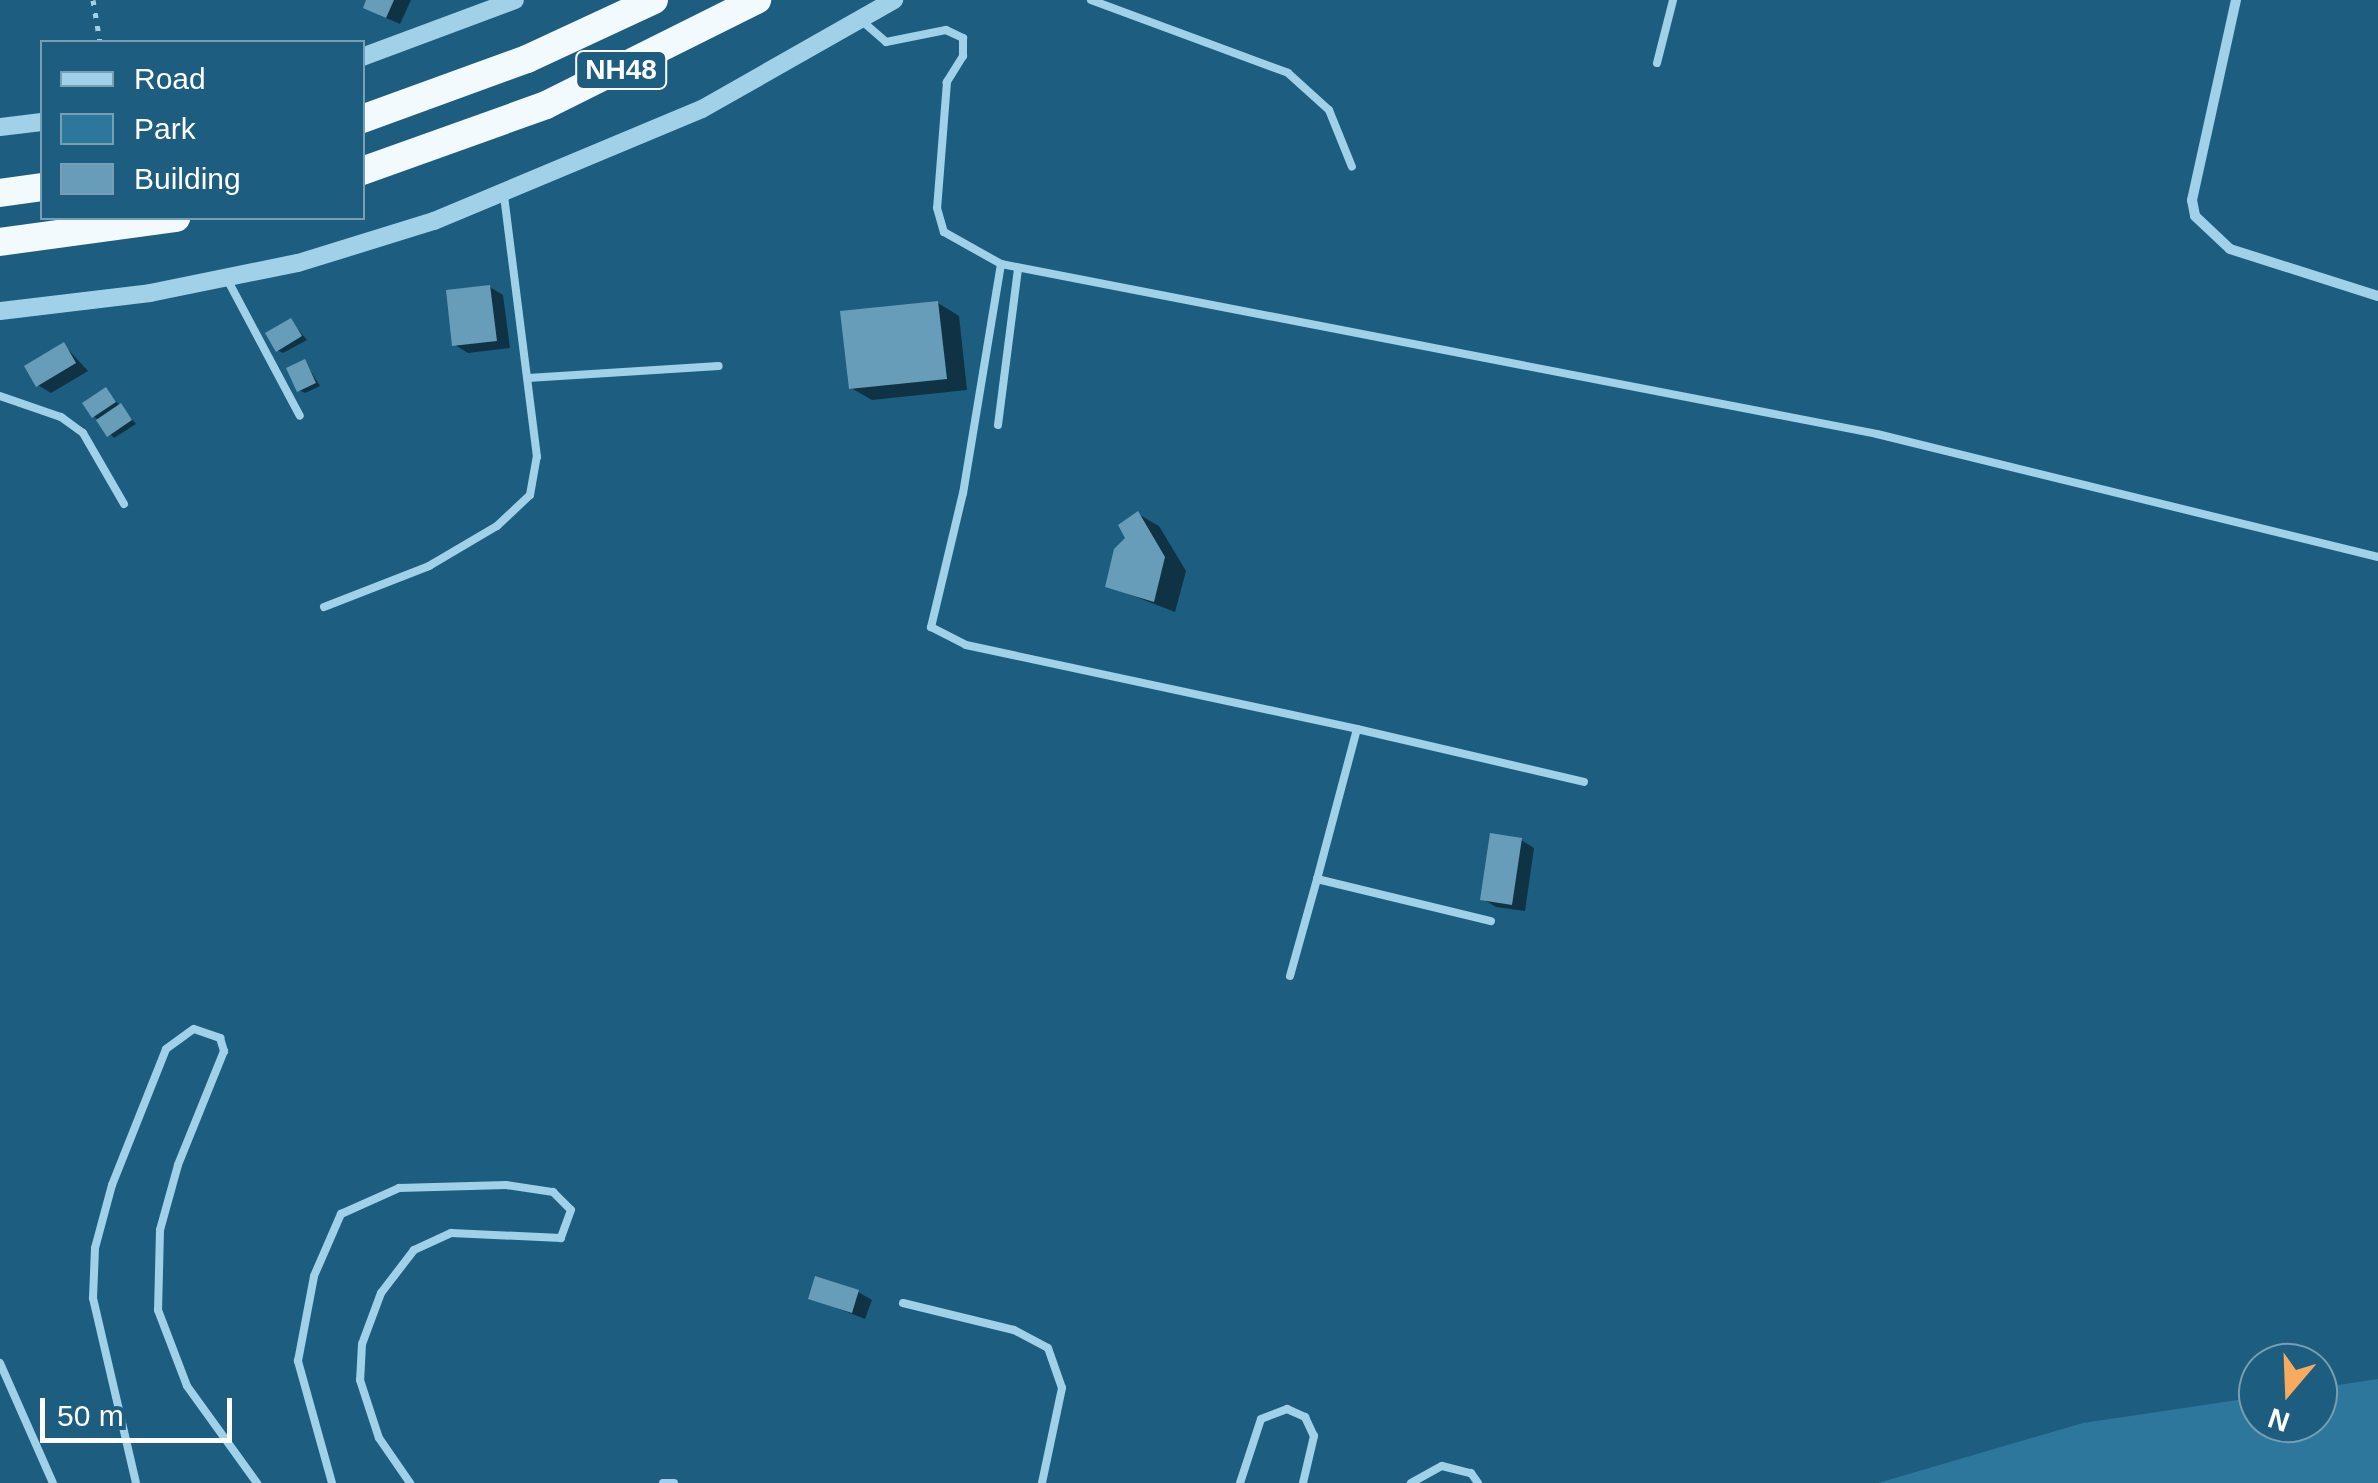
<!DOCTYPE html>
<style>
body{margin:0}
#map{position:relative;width:2378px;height:1483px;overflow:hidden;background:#1d5e80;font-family:Helvetica,sans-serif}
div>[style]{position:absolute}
.green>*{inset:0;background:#2d779c}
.shadow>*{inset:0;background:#0007}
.building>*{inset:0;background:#679db9}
.path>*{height:5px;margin-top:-2.5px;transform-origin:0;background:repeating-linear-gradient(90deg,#a1d1e9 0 5px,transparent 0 13px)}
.service>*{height:8px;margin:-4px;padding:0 4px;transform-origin:4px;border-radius:4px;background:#a1d1e9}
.minor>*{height:10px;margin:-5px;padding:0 5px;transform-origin:5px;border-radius:5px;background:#a1d1e9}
.tertiary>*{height:18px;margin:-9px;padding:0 9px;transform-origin:9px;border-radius:9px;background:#a1d1e9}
.trunk>*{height:28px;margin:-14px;padding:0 14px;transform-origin:14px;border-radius:14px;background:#f2fafe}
span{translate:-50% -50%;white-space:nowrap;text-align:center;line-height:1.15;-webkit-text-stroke:10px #1d5e80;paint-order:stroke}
.shield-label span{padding:2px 8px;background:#1d5e80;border:2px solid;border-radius:8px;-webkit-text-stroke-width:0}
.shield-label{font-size:28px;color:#fff;font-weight:700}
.legend{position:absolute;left:40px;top:40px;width:325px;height:180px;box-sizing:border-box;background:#1d5e80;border:2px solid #779eb3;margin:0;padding:12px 18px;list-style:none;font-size:30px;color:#fff}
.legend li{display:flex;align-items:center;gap:20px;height:50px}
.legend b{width:50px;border:2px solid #779eb3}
.north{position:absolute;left:2238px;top:1343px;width:100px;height:100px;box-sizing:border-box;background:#1d5e80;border:2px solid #779eb3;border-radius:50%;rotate:199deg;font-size:28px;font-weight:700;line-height:40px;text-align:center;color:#fff}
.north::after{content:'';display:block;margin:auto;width:35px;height:45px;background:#f8ab5f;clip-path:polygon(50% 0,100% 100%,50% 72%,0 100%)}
.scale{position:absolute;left:40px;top:1398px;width:192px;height:45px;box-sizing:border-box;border:5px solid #fff;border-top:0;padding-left:12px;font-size:30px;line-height:35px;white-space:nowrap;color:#fff;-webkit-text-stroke:8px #1d5e80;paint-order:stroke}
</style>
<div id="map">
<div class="green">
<div style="clip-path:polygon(2378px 1379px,2378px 1483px,1878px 1483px,2083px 1423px,2258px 1397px,2258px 1423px,2318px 1423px,2318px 1388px)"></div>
</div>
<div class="shadow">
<div style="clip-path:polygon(369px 0,411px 0,400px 24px,379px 15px)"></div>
<div style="clip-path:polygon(490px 287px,503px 295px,510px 348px,468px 353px,455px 345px)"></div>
<div style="clip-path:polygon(938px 303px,959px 316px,967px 390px,872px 400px,851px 388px)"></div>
<div style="clip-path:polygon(291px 321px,307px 340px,283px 353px,277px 350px)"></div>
<div style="clip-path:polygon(64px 345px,88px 371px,51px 393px,38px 385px)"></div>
<div style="clip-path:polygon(305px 362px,320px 386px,305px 393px,299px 390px)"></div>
<div style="clip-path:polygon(106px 390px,136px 424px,114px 438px,94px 416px)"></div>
<div style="clip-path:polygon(1138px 514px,1159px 526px,1186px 571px,1175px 612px,1108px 586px)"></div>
<div style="clip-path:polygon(1521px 840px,1534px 848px,1525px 911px,1496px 907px,1483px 899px)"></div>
<div style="clip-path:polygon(858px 1292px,872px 1300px,865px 1319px,811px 1298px)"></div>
</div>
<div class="building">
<div style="clip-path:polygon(366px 0,394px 0,386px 18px,363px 8px)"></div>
<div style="clip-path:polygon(490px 285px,497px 341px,452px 346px,446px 290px)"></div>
<div style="clip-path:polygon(938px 301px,947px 379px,849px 389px,840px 311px)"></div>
<div style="clip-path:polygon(291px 318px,302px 336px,276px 352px,265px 333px)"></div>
<div style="clip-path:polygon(64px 342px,76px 363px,36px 387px,24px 366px)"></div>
<div style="clip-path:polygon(305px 359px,316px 383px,297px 392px,286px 368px)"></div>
<div style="clip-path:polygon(106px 387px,116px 402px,92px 418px,82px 403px)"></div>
<div style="clip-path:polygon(121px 403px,132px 420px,107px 437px,96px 420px)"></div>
<div style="clip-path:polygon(1138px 511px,1165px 557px,1154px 602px,1105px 587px,1114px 549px,1125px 538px,1118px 525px)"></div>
<div style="clip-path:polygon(1490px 833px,1522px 838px,1512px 905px,1480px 900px)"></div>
<div style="clip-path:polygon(815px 1276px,859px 1290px,852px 1313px,808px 1299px)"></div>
</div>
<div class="path">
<div style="left:93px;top:0;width:43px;rotate:80.5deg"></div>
</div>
<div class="service">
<div style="left:1091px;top:0;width:210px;rotate:20.3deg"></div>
<div style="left:1288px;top:73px;width:55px;rotate:42.1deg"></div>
<div style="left:1329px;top:110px;width:61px;rotate:68deg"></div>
<div style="left:862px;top:21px;width:32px;rotate:41deg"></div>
<div style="left:886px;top:42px;width:61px;rotate:-11.3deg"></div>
<div style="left:946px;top:30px;width:19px;rotate:25deg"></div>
<div style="left:963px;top:38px;width:18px;rotate:90deg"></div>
<div style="left:963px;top:56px;width:31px;rotate:122deg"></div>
<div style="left:947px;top:82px;width:126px;rotate:94.5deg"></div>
<div style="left:937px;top:208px;width:25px;rotate:74deg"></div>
<div style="left:944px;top:232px;width:65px;rotate:29.3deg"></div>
<div style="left:1001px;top:264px;width:232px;rotate:99.4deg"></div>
<div style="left:963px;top:493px;width:138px;rotate:103.4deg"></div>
<div style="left:931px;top:627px;width:39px;rotate:27deg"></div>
<div style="left:966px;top:645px;width:400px;rotate:12.1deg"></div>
<div style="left:1357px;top:729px;width:155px;rotate:104.9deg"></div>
<div style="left:1317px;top:879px;width:179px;rotate:13.6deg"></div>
<div style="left:1657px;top:63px;width:65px;rotate:-75.7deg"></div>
<div style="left:1001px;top:264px;width:892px;rotate:10.98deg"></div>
<div style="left:1877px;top:434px;width:516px;rotate:13.79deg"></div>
<div style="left:226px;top:277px;width:157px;rotate:62deg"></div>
<div style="left:528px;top:378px;width:191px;rotate:-3.6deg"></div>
<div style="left:0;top:396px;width:65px;rotate:19deg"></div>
<div style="left:61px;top:417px;width:27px;rotate:36deg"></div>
<div style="left:83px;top:433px;width:82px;rotate:60deg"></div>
<div style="left:998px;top:425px;width:158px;rotate:-82.7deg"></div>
<div style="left:324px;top:607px;width:113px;rotate:-21.3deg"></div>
<div style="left:429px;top:566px;width:79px;rotate:-30.5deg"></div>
<div style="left:497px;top:526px;width:45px;rotate:-43.2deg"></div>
<div style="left:530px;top:495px;width:39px;rotate:-80deg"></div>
<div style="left:537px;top:457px;width:265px;rotate:-97.2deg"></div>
<div style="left:1357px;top:729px;width:233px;rotate:13.1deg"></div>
<div style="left:1290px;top:976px;width:101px;rotate:-74.4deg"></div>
<div style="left:903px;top:1303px;width:114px;rotate:13.7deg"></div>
<div style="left:1014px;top:1330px;width:38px;rotate:28deg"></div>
<div style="left:1048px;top:1348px;width:42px;rotate:70.7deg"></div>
<div style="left:1062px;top:1388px;width:97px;rotate:101.9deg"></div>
<div style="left:0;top:1363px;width:131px;rotate:66.2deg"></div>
<div style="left:136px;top:1483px;width:190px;rotate:-103.1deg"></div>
<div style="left:93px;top:1298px;width:50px;rotate:-87.7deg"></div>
<div style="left:95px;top:1248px;width:65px;rotate:-74.9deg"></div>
<div style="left:112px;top:1185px;width:146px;rotate:-68.3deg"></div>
<div style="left:166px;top:1049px;width:34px;rotate:-36deg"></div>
<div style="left:194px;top:1029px;width:28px;rotate:19deg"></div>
<div style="left:220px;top:1038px;width:14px;rotate:73deg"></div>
<div style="left:224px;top:1051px;width:123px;rotate:112deg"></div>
<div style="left:178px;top:1165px;width:67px;rotate:105.5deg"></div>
<div style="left:160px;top:1230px;width:80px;rotate:91.4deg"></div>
<div style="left:158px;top:1310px;width:81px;rotate:69.1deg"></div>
<div style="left:187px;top:1386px;width:120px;rotate:54.2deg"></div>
<div style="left:332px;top:1483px;width:127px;rotate:-105.6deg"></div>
<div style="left:298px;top:1361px;width:86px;rotate:-79.3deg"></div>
<div style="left:314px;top:1276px;width:68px;rotate:-66.5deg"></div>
<div style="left:341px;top:1214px;width:64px;rotate:-24.1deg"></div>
<div style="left:399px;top:1188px;width:107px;rotate:-1.6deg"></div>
<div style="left:506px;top:1185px;width:48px;rotate:8.5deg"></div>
<div style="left:553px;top:1192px;width:25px;rotate:45deg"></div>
<div style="left:571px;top:1210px;width:30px;rotate:110deg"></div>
<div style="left:561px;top:1238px;width:110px;rotate:-177.4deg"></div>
<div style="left:451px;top:1233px;width:41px;rotate:155.3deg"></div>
<div style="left:414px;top:1250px;width:54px;rotate:127.5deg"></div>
<div style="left:381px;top:1293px;width:54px;rotate:110.4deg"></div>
<div style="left:362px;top:1344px;width:36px;rotate:93deg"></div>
<div style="left:360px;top:1380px;width:61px;rotate:71.9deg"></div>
<div style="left:379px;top:1438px;width:55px;rotate:55.4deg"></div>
<div style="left:663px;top:1483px;width:11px"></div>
<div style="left:1240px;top:1483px;width:67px;rotate:-71.8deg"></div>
<div style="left:1261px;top:1419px;width:28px;rotate:-21deg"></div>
<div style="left:1287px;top:1409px;width:20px;rotate:24deg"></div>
<div style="left:1305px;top:1417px;width:21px;rotate:65deg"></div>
<div style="left:1314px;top:1436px;width:48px;rotate:103.2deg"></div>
<div style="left:1411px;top:1483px;width:35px;rotate:-29deg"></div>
<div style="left:1442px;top:1466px;width:30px;rotate:14deg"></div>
<div style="left:1471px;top:1473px;width:12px;rotate:55deg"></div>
</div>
<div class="minor">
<div style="left:2236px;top:0;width:205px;rotate:102.4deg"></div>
<div style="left:2192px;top:200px;width:16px;rotate:79deg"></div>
<div style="left:2195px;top:216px;width:48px;rotate:43.3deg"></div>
<div style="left:2230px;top:249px;width:155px;rotate:17.6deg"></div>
</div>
<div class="tertiary">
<div style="left:362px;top:57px;width:163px;rotate:-20.4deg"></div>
<div style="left:0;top:127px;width:42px;rotate:-6.8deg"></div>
<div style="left:0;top:311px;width:151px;rotate:-6.8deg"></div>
<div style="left:150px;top:293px;width:151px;rotate:-11.5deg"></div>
<div style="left:298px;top:263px;width:142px;rotate:-17.2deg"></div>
<div style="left:434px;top:221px;width:290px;rotate:-22.7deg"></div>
<div style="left:702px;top:109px;width:221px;rotate:-29.6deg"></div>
</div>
<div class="trunk">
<div style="left:362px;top:119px;width:176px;rotate:-20deg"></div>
<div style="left:527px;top:59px;width:140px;rotate:-24.9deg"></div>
<div style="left:362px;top:171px;width:195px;rotate:-19.7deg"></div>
<div style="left:546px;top:105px;width:236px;rotate:-26.5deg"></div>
<div style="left:0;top:193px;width:42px;rotate:-8.1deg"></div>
<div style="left:0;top:242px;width:178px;rotate:-7.8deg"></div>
</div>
<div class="shield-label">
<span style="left:621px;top:70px">NH48</span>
</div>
<ul class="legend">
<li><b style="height:12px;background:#a1d1e9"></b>Road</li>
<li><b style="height:28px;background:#2d779c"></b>Park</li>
<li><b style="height:28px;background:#679db9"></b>Building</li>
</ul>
<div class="north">N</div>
<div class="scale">50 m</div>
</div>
